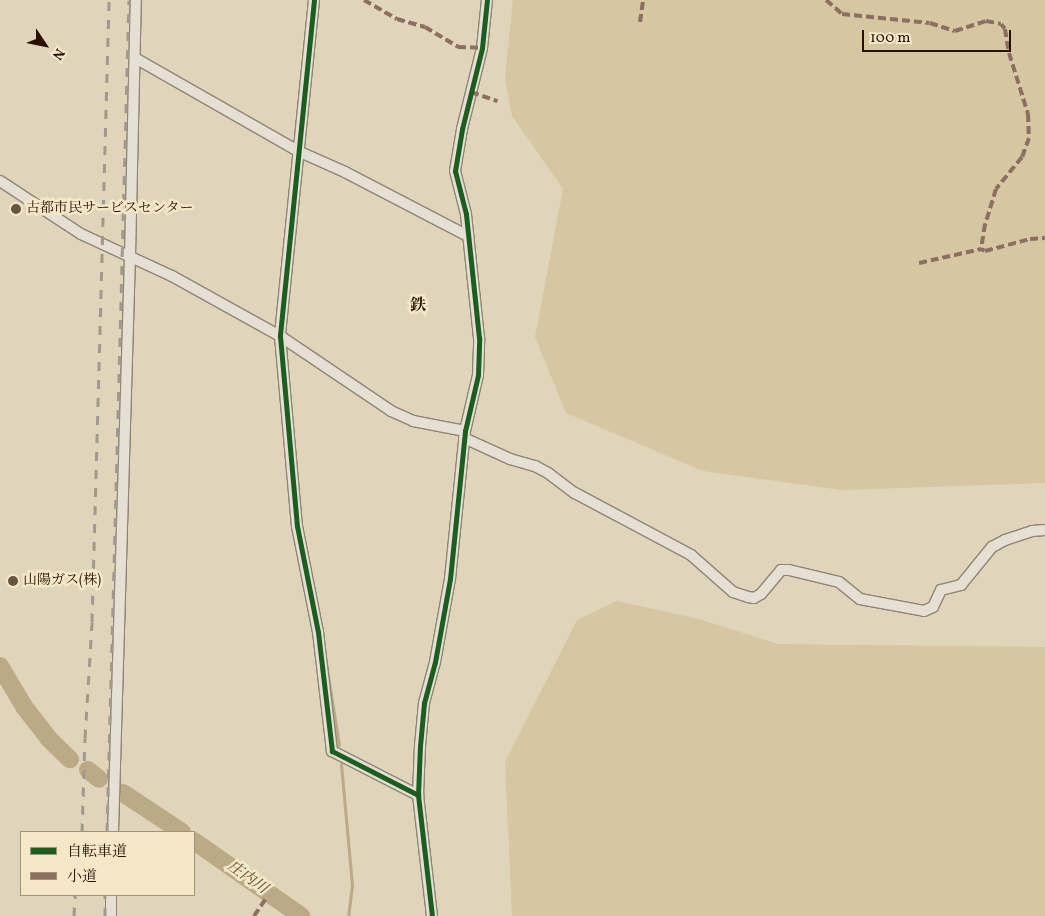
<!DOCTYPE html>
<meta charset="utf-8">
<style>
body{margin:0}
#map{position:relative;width:1045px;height:916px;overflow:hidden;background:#e0d5ba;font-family:Vollkorn,"Noto Serif JP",serif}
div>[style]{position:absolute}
.green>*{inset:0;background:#d6c6a1}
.stream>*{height:3px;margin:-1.5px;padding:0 1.5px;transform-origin:1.5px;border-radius:1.5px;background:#bca986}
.river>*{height:18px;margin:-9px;padding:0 9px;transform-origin:9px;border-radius:9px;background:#bca986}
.roads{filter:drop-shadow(1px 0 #8e8474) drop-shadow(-1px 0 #8e8474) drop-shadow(0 1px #8e8474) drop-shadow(0 -1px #8e8474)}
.street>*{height:10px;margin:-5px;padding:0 5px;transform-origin:5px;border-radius:5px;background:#e5e0d3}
.rail>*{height:3px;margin-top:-1.5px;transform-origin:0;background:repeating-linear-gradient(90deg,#a09a8e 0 9px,transparent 0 18px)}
.quiet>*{height:4px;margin-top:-2px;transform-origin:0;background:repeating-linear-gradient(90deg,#8d6e63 0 8px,transparent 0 12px)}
.cycleway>*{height:5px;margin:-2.5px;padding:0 2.5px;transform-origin:2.5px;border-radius:2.5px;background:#1b5e20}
.dots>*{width:14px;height:14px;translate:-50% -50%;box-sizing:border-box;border:2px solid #f5e8c8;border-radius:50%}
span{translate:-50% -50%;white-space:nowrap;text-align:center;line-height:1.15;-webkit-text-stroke:5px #f5e8c8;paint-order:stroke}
.poi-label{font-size:14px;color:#290f00}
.left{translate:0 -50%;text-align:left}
.water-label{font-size:15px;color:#644c32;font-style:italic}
.quarter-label{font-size:16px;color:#290f00;font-weight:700}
.legend{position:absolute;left:20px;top:831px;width:175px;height:65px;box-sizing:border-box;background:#f5e8c8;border:1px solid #a39178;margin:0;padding:6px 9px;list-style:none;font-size:15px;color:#290f00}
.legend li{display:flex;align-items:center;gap:10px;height:25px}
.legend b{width:25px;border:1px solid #a39178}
.north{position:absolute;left:20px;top:20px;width:50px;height:50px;-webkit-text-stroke:4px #f5e8c8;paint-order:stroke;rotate:124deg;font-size:14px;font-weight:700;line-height:20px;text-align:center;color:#290f00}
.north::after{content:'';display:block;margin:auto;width:18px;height:22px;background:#290f00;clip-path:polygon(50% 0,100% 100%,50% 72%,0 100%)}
.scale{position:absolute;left:862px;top:30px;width:149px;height:22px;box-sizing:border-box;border:2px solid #290f00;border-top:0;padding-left:6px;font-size:15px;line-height:18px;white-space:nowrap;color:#290f00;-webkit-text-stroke:4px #f5e8c8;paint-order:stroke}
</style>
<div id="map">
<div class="green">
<div style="clip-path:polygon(513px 0,1045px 0,1045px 483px,841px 490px,703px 471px,566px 413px,535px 337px,563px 189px,512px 116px,505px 77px)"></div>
<div style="clip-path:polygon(617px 601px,699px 619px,778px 644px,1045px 647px,1045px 916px,512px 916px,505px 762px,577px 620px)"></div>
</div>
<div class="stream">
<div style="left:326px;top:663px;width:83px;rotate:81deg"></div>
<div style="left:341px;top:764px;width:121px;rotate:84.8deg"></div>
<div style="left:352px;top:885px;width:31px;rotate:97deg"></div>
</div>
<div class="river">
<div style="left:0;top:666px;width:49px;rotate:59.2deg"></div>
<div style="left:25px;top:708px;width:39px;rotate:52deg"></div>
<div style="left:49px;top:739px;width:29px;rotate:44deg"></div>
<div style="left:88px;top:770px;width:14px;rotate:39deg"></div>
<div style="left:123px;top:793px;width:71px;rotate:33.5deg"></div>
<div style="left:194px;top:841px;width:131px;rotate:35deg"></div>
</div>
<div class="roads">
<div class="street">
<div style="left:314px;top:0;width:338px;rotate:95.8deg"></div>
<div style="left:280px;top:336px;width:191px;rotate:84.9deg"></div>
<div style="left:297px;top:526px;width:108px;rotate:78.8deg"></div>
<div style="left:318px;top:632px;width:120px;rotate:83.3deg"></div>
<div style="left:332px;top:751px;width:97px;rotate:27.1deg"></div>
<div style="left:135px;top:58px;width:190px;rotate:29.7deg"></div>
<div style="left:300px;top:152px;width:49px;rotate:24deg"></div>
<div style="left:345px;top:172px;width:139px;rotate:27.5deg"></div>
<div style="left:0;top:181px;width:97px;rotate:33.2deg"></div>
<div style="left:81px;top:234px;width:100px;rotate:24.8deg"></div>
<div style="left:172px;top:276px;width:124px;rotate:29.1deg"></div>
<div style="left:280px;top:336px;width:134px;rotate:34deg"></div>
<div style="left:391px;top:411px;width:24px;rotate:24deg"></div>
<div style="left:413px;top:421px;width:53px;rotate:10.9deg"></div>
<div style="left:464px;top:438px;width:51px;rotate:24.5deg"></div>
<div style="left:510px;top:459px;width:26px;rotate:16deg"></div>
<div style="left:535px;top:466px;width:15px;rotate:28deg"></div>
<div style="left:548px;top:473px;width:34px;rotate:37deg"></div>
<div style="left:575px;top:493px;width:132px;rotate:28.1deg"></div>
<div style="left:691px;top:555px;width:56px;rotate:41.4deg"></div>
<div style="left:733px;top:592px;width:16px;rotate:18deg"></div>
<div style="left:748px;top:597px;width:6px;rotate:9deg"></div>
<div style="left:754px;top:598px;width:8px;rotate:-30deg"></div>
<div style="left:761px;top:594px;width:31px;rotate:-50deg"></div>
<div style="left:781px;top:570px;width:8px"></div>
<div style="left:789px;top:570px;width:51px;rotate:13.5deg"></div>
<div style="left:839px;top:582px;width:27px;rotate:39deg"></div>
<div style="left:860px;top:599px;width:65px;rotate:10.6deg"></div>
<div style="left:924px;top:611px;width:10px;rotate:-24deg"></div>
<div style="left:933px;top:607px;width:19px;rotate:-65deg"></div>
<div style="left:941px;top:590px;width:21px;rotate:-14deg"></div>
<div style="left:961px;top:585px;width:49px;rotate:-50.8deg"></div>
<div style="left:992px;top:547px;width:15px;rotate:-28deg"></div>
<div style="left:1005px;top:540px;width:28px;rotate:-18deg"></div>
<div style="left:1032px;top:531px;width:13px;rotate:-4deg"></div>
<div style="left:113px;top:832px;width:576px;rotate:-88.31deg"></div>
<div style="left:130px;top:256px;width:256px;rotate:-88.7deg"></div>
<div style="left:111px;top:916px;width:21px;rotate:-90deg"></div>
<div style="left:432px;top:916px;width:122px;rotate:-96.6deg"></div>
<div style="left:418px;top:795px;width:49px;rotate:-87.7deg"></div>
<div style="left:420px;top:746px;width:43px;rotate:-84.7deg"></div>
<div style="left:424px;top:703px;width:42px;rotate:-75deg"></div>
<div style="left:435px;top:662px;width:84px;rotate:-79.8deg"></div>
<div style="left:450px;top:579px;width:149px;rotate:-84.2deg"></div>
<div style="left:465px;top:431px;width:57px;rotate:-76.9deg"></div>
<div style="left:478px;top:375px;width:37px;rotate:-88deg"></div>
<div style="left:479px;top:338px;width:125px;rotate:-96deg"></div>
<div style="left:466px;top:214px;width:44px;rotate:-104.3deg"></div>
<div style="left:455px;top:171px;width:43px;rotate:-80.5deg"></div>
<div style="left:462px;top:129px;width:83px;rotate:-76.1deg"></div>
<div style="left:482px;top:48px;width:48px;rotate:-84.1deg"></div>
</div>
</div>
<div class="rail">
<div style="left:82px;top:832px;width:94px;rotate:-88.2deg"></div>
<div style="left:85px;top:738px;width:116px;rotate:-86.5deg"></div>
<div style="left:92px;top:622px;width:622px;rotate:-88.43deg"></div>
<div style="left:107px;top:832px;width:832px;rotate:-88.49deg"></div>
<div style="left:74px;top:916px;width:21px;rotate:-87deg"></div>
<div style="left:105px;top:916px;width:21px;rotate:-90deg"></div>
</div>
<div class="quiet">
<div style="left:364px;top:0;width:38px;rotate:30deg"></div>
<div style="left:397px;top:19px;width:29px;rotate:16deg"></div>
<div style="left:425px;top:27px;width:39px;rotate:31deg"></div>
<div style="left:458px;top:47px;width:24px;rotate:2deg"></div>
<div style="left:826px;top:0;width:21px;rotate:41deg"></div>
<div style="left:842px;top:14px;width:88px;rotate:5.8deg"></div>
<div style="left:930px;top:23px;width:26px;rotate:18deg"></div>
<div style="left:955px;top:31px;width:33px;rotate:-18deg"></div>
<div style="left:986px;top:21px;width:15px;rotate:11deg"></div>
<div style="left:1001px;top:24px;width:6px;rotate:51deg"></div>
<div style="left:1005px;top:29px;width:24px;rotate:81deg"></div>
<div style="left:1009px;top:53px;width:64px;rotate:72.7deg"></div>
<div style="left:1028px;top:114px;width:24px;rotate:88deg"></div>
<div style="left:1029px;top:138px;width:20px;rotate:110deg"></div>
<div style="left:1022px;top:157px;width:41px;rotate:129.1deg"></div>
<div style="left:996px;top:189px;width:37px;rotate:107deg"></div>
<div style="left:985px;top:224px;width:25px;rotate:99deg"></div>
<div style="left:981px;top:249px;width:4px;rotate:27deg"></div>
<div style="left:985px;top:251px;width:47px;rotate:-14.9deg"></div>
<div style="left:1030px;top:239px;width:15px;rotate:-4deg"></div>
<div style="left:640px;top:22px;width:22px;rotate:-82deg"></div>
<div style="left:471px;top:92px;width:28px;rotate:19deg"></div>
<div style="left:919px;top:263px;width:64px;rotate:-12.7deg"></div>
<div style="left:254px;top:916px;width:22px;rotate:-56deg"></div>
</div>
<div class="cycleway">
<div style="left:314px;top:0;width:338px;rotate:95.8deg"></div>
<div style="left:280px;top:336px;width:191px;rotate:84.9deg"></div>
<div style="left:297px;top:526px;width:108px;rotate:78.8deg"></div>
<div style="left:318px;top:632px;width:120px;rotate:83.3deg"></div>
<div style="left:332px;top:751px;width:97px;rotate:27.1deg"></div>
<div style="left:432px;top:916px;width:122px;rotate:-96.6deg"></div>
<div style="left:418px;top:795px;width:49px;rotate:-87.7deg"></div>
<div style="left:420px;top:746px;width:43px;rotate:-84.7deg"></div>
<div style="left:424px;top:703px;width:42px;rotate:-75deg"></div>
<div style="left:435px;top:662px;width:84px;rotate:-79.8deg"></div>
<div style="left:450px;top:579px;width:149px;rotate:-84.2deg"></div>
<div style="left:465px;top:431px;width:57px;rotate:-76.9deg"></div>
<div style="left:478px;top:375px;width:37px;rotate:-88deg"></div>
<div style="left:479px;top:338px;width:125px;rotate:-96deg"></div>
<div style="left:466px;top:214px;width:44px;rotate:-104.3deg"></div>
<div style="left:455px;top:171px;width:43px;rotate:-80.5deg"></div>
<div style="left:462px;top:129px;width:83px;rotate:-76.1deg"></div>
<div style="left:482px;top:48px;width:48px;rotate:-84.1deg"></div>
</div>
<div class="dots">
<div style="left:16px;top:209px;background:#695441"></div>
<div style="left:13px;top:581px;background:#695441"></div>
</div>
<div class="poi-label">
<span class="left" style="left:26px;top:209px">古都市民サービスセンター</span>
<span class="left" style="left:23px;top:581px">山陽ガス(株)</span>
</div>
<div class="water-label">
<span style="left:247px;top:878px;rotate:35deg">庄内川</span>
</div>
<div class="quarter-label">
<span style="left:418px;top:306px">鉄</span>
</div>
<ul class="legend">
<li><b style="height:6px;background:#1b5e20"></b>自転車道</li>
<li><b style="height:6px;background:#8d6e63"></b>小道</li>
</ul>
<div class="north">N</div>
<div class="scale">100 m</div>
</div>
